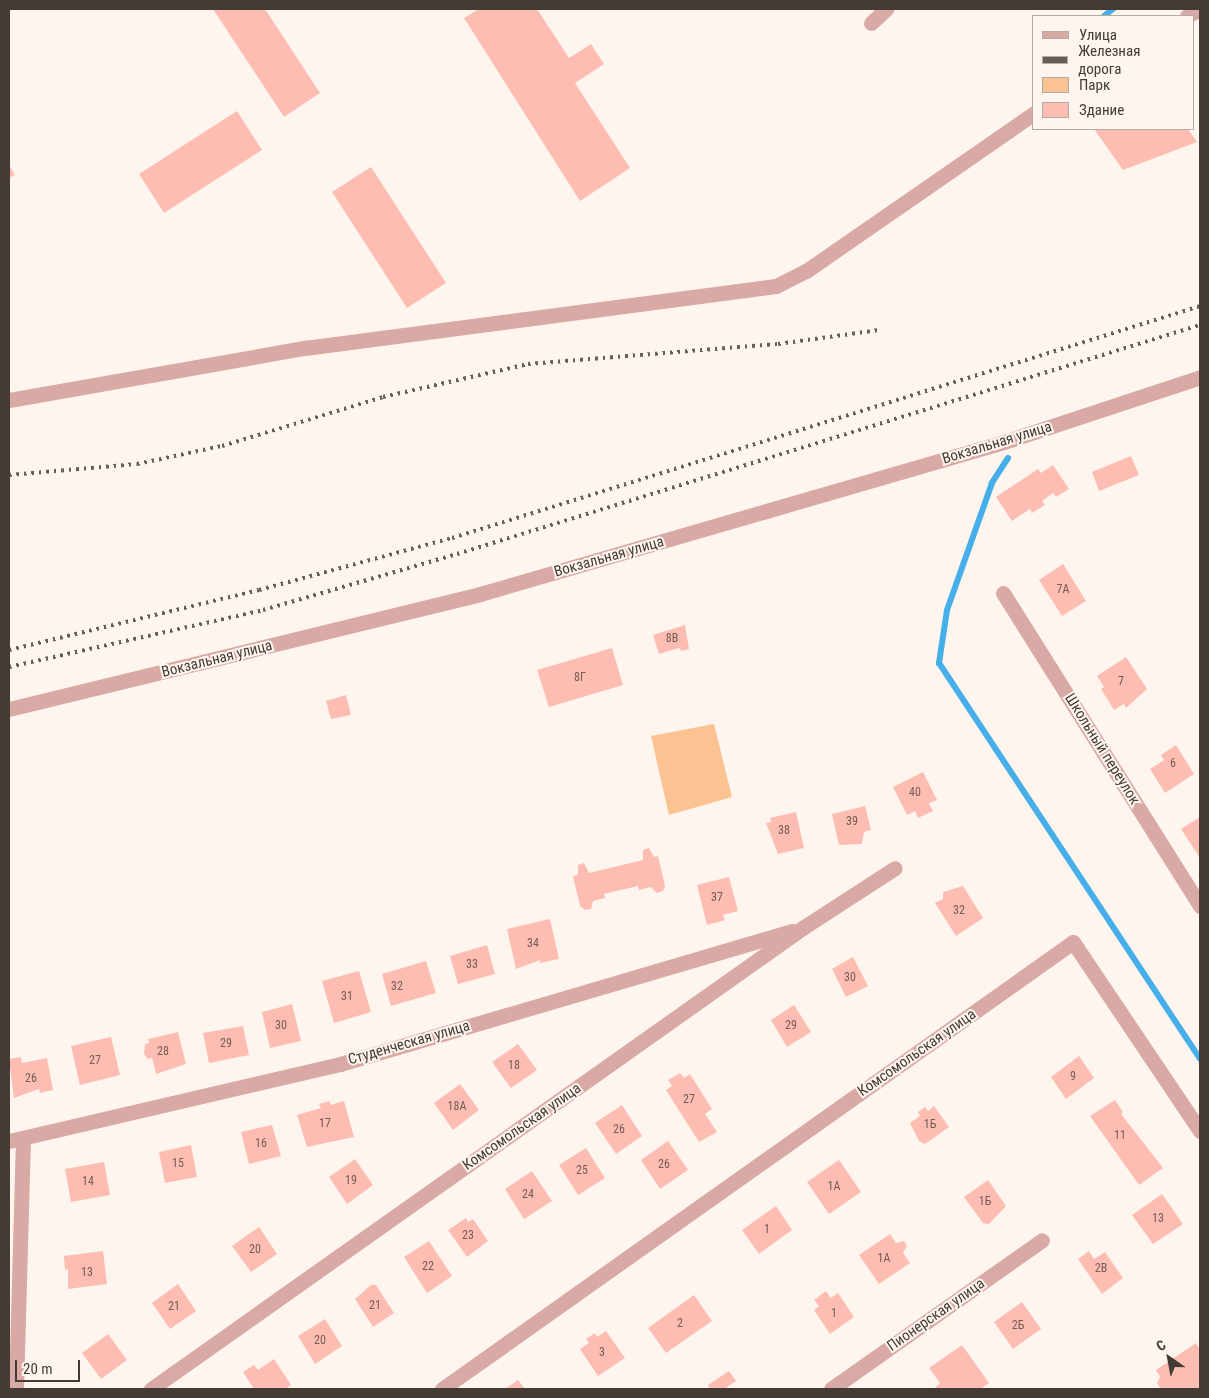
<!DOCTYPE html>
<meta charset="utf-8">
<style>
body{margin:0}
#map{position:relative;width:1209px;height:1398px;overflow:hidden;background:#fef5ee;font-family:"Roboto Condensed",sans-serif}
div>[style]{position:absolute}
.green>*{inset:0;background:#fbc392}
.stream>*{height:6px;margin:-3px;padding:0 3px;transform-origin:3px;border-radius:3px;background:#46afea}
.building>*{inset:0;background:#febdb3}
.minor>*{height:15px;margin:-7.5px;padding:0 7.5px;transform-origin:7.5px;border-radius:7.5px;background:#d9a9a6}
.rail>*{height:4px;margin-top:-2px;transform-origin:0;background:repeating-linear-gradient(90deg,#665e57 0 2.5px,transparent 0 7.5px)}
span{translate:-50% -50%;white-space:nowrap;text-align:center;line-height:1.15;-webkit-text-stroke:4px #fef5ee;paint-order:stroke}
.number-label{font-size:12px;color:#725c54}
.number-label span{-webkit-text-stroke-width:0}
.street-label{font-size:15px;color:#433b34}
.frame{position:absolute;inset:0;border:10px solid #433b34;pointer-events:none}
.legend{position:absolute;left:1032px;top:15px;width:162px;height:115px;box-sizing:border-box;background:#fef5ee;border:1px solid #b3aba4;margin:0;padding:6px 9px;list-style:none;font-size:15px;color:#433b34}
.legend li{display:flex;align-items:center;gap:10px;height:25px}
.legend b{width:25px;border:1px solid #b3aba4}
.north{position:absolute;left:1144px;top:1333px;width:50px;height:50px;-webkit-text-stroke:4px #fef5ee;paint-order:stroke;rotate:327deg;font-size:14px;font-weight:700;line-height:20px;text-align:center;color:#433b34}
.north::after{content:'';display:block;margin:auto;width:18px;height:22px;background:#433b34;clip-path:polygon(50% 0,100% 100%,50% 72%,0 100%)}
.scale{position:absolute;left:15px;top:1360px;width:65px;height:22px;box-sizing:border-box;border:2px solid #433b34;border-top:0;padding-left:6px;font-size:15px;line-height:18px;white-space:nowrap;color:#433b34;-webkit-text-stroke:4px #fef5ee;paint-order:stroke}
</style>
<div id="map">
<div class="green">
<div style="clip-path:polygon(714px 724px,732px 797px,669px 815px,651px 736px)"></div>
</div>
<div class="stream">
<div style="left:1104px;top:16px;width:11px;rotate:-38deg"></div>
<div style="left:1008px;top:458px;width:30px;rotate:123deg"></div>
<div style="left:992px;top:483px;width:135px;rotate:109.5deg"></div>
<div style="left:947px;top:610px;width:54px;rotate:98.6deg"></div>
<div style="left:939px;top:663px;width:474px;rotate:56.6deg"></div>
</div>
<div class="building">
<div style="clip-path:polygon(213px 9px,265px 9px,320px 93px,284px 117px)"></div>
<div style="clip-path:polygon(479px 9px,537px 9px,569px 58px,591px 44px,604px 64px,575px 83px,630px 168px,580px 201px,464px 18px)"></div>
<div style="clip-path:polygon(237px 111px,262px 150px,164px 213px,139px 174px)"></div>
<div style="clip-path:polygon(1094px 129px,1188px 129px,1197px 142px,1123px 170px)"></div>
<div style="clip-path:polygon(9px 165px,15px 175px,9px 178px)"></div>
<div style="clip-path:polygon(371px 167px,446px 283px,407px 308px,332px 192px)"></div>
<div style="clip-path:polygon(1131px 456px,1139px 475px,1099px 491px,1092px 472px)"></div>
<div style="clip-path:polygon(1053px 465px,1069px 489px,1056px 497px,1053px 493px,1042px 501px,1045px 505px,1032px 513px,1030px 509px,1012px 521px,996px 497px,1038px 469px,1041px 473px)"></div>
<div style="clip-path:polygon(1063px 564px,1086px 601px,1062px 616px,1039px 580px)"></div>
<div style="clip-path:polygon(685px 625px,689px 649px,682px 651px,679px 648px,659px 654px,653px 635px)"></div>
<div style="clip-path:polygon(612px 648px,623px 685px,549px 707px,537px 670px)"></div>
<div style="clip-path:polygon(1126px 657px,1147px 689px,1126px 708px,1124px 704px,1114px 710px,1101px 689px,1104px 687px,1097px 676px)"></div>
<div style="clip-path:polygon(346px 695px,351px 715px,331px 719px,326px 701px)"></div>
<div style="clip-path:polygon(1176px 745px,1194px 774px,1165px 793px,1150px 769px,1164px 760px,1161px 755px)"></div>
<div style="clip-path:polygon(923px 772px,937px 800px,929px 803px,933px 811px,918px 818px,915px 811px,907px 815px,893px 787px)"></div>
<div style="clip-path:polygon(865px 806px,871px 830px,864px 832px,862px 844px,839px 845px,832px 814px)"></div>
<div style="clip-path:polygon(796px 812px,804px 848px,778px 854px,766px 823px,771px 822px,770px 818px)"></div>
<div style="clip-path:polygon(1200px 817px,1200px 858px,1181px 829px)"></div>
<div style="clip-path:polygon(649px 848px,654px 857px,658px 856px,665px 886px,663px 891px,657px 893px,651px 887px,639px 890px,638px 886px,604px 894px,605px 898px,593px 901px,591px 909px,585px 910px,580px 906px,573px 876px,578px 875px,578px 865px,584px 863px,589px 873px,643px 860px,643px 850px)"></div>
<div style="clip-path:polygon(729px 877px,738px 911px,723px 915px,725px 920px,707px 925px,697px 885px)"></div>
<div style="clip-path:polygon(963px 886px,983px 918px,956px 936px,935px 903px,943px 899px,943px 892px)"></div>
<div style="clip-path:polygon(550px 919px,559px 959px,540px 963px,540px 960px,516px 969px,507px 929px)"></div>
<div style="clip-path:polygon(487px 945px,495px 974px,458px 984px,450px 956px)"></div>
<div style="clip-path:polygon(853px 957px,868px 986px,846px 997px,832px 969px)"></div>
<div style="clip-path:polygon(426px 961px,436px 993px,391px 1006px,382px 974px)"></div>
<div style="clip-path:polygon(359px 971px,371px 1012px,334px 1023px,322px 981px)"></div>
<div style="clip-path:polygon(292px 1004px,301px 1041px,270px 1048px,262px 1012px)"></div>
<div style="clip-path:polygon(794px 1005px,811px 1032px,787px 1047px,771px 1020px)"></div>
<div style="clip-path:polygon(243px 1026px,249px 1055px,209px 1063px,203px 1033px)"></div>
<div style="clip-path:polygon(178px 1032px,186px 1064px,156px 1074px,152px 1058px,148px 1059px,144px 1054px,145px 1044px,149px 1043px,148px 1039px)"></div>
<div style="clip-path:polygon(111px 1037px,120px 1075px,80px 1085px,71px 1046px)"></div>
<div style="clip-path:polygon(518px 1044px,537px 1070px,511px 1088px,492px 1062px)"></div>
<div style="clip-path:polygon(1079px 1056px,1094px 1078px,1066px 1099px,1051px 1077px)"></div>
<div style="clip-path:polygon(21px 1057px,22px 1063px,47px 1058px,53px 1090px,40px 1093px,39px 1089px,14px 1098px,9px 1059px)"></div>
<div style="clip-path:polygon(680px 1073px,684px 1078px,690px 1074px,712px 1109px,705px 1114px,717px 1132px,699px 1142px,666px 1090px,672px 1086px,668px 1080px)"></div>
<div style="clip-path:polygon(460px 1084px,479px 1110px,453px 1130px,434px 1103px)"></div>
<div style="clip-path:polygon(1115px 1100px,1123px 1112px,1121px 1114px,1163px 1168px,1139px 1185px,1090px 1116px)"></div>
<div style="clip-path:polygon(329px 1101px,331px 1105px,344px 1101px,354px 1137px,307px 1147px,297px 1115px,321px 1108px,319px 1104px)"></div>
<div style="clip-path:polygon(622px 1105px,642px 1136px,616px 1154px,595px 1123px)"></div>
<div style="clip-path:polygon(934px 1106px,949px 1127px,925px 1144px,919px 1141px,910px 1123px,920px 1116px,918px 1112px,925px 1107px,928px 1111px)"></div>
<div style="clip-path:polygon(272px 1125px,281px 1156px,249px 1164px,241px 1132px)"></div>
<div style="clip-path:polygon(668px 1141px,688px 1170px,660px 1189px,641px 1160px)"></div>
<div style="clip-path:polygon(191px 1145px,197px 1177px,165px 1183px,159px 1152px)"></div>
<div style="clip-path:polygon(586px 1148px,605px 1178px,578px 1195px,559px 1165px)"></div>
<div style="clip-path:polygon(355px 1159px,373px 1185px,347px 1204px,329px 1177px)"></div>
<div style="clip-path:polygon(839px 1160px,861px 1192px,829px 1214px,807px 1182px)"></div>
<div style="clip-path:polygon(104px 1162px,110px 1195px,71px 1202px,65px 1169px)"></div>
<div style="clip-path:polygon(532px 1171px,552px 1201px,524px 1219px,505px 1189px)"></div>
<div style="clip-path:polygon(988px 1180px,1006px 1206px,989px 1224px,983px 1223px,964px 1197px)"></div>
<div style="clip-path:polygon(1162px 1194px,1183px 1224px,1153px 1244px,1132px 1215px)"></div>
<div style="clip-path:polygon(776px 1206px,792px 1230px,759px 1254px,742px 1230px)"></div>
<div style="clip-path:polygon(466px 1218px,468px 1222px,473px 1219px,488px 1241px,467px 1257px,448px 1230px)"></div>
<div style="clip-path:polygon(259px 1227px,277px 1254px,251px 1272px,232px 1246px)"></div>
<div style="clip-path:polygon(890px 1234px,896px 1243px,904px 1241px,907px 1246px,903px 1253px,910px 1263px,879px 1284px,859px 1255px)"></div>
<div style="clip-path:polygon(429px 1241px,452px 1276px,427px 1293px,404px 1257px)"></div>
<div style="clip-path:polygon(103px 1251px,107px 1284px,68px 1289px,68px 1269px,65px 1270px,64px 1256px)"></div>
<div style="clip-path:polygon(1089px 1251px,1094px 1259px,1105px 1252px,1123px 1278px,1102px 1294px,1078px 1259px)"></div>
<div style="clip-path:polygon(178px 1284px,196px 1311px,170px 1329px,152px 1303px)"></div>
<div style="clip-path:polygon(371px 1285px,376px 1285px,394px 1313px,373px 1327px,355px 1299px)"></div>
<div style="clip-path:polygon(826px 1291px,831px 1298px,838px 1293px,854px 1317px,830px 1334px,814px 1310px,819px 1306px,814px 1300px)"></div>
<div style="clip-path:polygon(694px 1295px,712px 1321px,666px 1353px,648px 1328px)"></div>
<div style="clip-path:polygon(1022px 1302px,1041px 1329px,1013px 1349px,994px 1322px)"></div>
<div style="clip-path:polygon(325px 1319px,342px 1346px,315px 1364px,298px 1336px)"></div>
<div style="clip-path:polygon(606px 1331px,625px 1358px,598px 1376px,580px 1349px,589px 1343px,586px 1339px,595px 1333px,597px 1337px)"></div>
<div style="clip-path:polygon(108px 1334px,127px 1360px,101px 1379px,82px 1353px)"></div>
<div style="clip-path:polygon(1196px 1343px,1200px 1350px,1200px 1389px,1161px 1389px,1157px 1383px,1160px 1377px,1156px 1370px)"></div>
<div style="clip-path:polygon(962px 1345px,989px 1383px,980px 1389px,934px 1389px,940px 1383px,929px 1368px)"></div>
<div style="clip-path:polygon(274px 1359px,291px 1385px,285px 1389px,254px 1389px,243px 1372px,254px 1365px,258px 1370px)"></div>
<div style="clip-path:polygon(729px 1371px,736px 1381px,724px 1389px,710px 1389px,708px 1385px)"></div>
<div style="clip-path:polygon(518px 1380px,525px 1389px,505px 1389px)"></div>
</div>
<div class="minor">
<div style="left:1187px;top:16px;width:15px;rotate:-28deg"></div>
<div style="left:871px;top:23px;width:21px;rotate:-43deg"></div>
<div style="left:9px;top:400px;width:301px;rotate:-10deg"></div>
<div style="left:305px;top:348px;width:475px;rotate:-7.5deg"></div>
<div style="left:776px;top:286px;width:34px;rotate:-27deg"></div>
<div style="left:806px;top:271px;width:276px;rotate:-34.7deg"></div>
<div style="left:1003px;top:593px;width:370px;rotate:57.8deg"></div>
<div style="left:9px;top:709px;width:485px;rotate:-13.7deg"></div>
<div style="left:480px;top:594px;width:546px;rotate:-16.18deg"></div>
<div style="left:1004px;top:442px;width:206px;rotate:-18.3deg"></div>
<div style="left:9px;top:1141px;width:340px;rotate:-13.1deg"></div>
<div style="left:340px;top:1064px;width:471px;rotate:-16.4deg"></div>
<div style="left:16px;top:1389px;width:251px;rotate:-88.4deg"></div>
<div style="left:151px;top:1389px;width:800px;rotate:-35.28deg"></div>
<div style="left:804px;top:927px;width:108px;rotate:-33deg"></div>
<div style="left:442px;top:1389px;width:773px;rotate:-35.31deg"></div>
<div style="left:1073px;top:942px;width:228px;rotate:56.1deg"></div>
<div style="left:831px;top:1389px;width:258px;rotate:-35.2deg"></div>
</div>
<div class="rail">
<div style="left:9px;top:475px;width:128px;rotate:-4.9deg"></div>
<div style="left:137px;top:464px;width:87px;rotate:-12deg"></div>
<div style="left:222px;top:446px;width:168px;rotate:-16.9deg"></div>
<div style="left:383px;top:397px;width:149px;rotate:-12.8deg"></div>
<div style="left:528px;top:364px;width:251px;rotate:-4.6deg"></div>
<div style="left:778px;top:344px;width:102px;rotate:-7.9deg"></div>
<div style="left:9px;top:650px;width:257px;rotate:-13.5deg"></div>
<div style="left:259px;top:590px;width:200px;rotate:-15.1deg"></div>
<div style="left:452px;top:538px;width:783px;rotate:-17.23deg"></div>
<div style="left:9px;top:667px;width:260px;rotate:-12.6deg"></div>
<div style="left:263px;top:610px;width:202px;rotate:-16.1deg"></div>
<div style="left:457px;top:554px;width:777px;rotate:-17.13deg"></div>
</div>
<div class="number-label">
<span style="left:1063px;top:590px">7А</span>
<span style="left:672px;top:639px">8В</span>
<span style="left:580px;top:678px">8Г</span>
<span style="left:1121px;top:682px">7</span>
<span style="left:1173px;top:764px">6</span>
<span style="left:915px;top:793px">40</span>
<span style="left:852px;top:822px">39</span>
<span style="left:784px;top:831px">38</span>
<span style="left:717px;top:898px">37</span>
<span style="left:959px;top:911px">32</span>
<span style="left:533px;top:944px">34</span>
<span style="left:472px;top:965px">33</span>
<span style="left:850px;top:978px">30</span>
<span style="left:397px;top:987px">32</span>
<span style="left:347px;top:997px">31</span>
<span style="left:281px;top:1026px">30</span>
<span style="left:791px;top:1026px">29</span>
<span style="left:226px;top:1044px">29</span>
<span style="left:163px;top:1052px">28</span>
<span style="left:95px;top:1061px">27</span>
<span style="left:514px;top:1066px">18</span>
<span style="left:1073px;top:1077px">9</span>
<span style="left:31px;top:1079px">26</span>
<span style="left:689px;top:1100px">27</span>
<span style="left:457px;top:1107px">18А</span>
<span style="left:325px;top:1124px">17</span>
<span style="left:930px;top:1125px">1Б</span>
<span style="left:619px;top:1130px">26</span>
<span style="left:1120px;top:1136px">11</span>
<span style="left:261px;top:1144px">16</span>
<span style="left:178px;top:1164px">15</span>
<span style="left:664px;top:1165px">26</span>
<span style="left:582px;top:1171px">25</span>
<span style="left:351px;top:1181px">19</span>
<span style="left:88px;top:1182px">14</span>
<span style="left:834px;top:1187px">1А</span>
<span style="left:528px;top:1195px">24</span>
<span style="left:985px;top:1202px">1Б</span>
<span style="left:1158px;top:1219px">13</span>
<span style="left:767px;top:1230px">1</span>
<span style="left:468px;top:1236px">23</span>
<span style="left:255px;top:1250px">20</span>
<span style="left:884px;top:1259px">1А</span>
<span style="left:428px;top:1267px">22</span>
<span style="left:1101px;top:1269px">2В</span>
<span style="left:87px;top:1273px">13</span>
<span style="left:375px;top:1306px">21</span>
<span style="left:174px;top:1307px">21</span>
<span style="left:834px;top:1314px">1</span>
<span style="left:680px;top:1324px">2</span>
<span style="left:1018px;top:1326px">2Б</span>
<span style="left:320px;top:1341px">20</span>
<span style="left:602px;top:1353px">3</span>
</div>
<div class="street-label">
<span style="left:997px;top:443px;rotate:-17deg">Вокзальная улица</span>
<span style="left:609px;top:557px;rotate:-16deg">Вокзальная улица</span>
<span style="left:217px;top:659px;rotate:-14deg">Вокзальная улица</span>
<span style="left:1102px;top:749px;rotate:58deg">Школьный переулок</span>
<span style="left:409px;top:1043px;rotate:-16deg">Студенческая улица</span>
<span style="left:917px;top:1053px;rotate:-35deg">Комсомольская улица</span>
<span style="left:522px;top:1127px;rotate:-35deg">Комсомольская улица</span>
<span style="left:936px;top:1315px;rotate:-35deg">Пионерская улица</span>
</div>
<div class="frame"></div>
<ul class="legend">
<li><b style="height:6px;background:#d9a9a6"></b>Улица</li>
<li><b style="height:6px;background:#665e57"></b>Железная дорога</li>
<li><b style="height:14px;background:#fbc392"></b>Парк</li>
<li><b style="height:14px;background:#febdb3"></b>Здание</li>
</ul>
<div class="north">С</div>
<div class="scale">20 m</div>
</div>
